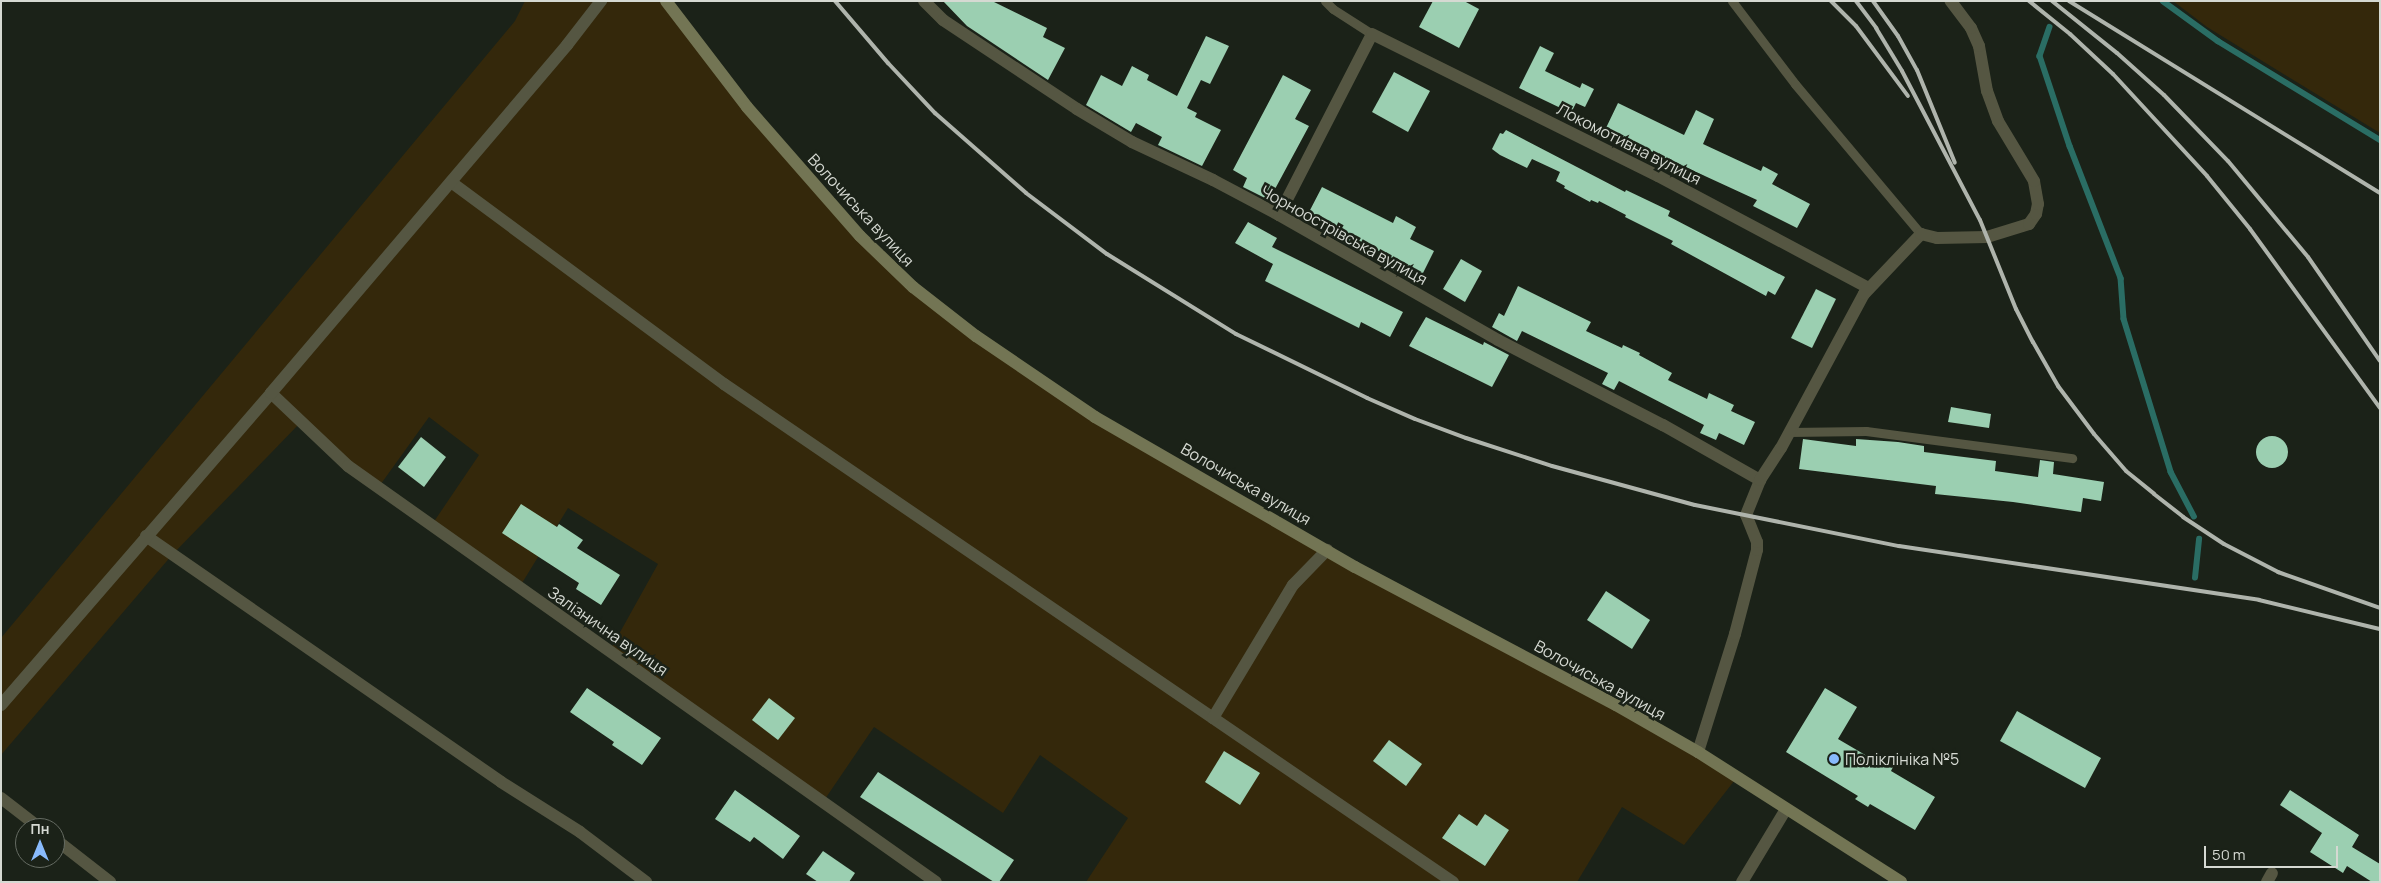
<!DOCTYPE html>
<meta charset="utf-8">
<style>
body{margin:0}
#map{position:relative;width:2381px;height:883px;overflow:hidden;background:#1b2218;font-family:Manrope,sans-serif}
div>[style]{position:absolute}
.green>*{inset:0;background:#34280b}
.stream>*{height:5.5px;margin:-2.75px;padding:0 2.75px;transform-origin:2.75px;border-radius:2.75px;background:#2a6d64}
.building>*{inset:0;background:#9bcfb1}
.round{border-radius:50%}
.service>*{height:9px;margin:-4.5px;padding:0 4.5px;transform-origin:4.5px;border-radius:4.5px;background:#555642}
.minor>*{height:12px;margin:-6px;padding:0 6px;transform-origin:6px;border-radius:6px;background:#555642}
.secondary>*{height:12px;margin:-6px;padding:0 6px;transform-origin:6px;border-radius:6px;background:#737554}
.rail>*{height:4px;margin:-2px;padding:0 2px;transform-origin:2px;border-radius:2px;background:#afb4ac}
.dots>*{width:14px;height:14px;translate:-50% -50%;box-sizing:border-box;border:2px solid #1b2218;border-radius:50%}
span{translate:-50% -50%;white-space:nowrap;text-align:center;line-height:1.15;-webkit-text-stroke:5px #1b2218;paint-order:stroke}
.street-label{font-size:16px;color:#d5d9d2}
.poi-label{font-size:16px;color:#d5d9d2}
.left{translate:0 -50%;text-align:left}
.frame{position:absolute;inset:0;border:2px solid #d5d9d2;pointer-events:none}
.north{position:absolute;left:15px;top:818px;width:50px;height:50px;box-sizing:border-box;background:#1b2218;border:1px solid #656b62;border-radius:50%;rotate:0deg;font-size:14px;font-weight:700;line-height:20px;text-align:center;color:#d5d9d2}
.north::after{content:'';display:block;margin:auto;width:18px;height:22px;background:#88bafc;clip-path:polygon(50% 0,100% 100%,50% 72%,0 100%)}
.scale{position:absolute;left:2204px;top:846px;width:134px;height:22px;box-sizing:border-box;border:2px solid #d5d9d2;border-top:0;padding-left:6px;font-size:15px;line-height:18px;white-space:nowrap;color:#d5d9d2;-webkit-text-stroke:4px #1b2218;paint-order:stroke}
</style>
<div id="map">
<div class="green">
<div style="clip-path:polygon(525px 1px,666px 1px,747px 107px,913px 287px,1095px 417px,1738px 776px,1684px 845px,1622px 807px,1577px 882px,1086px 882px,1128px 818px,1040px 755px,1003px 813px,874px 727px,823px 802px,609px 652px,658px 564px,568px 508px,519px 588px,431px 526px,479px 455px,429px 417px,378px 488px,302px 421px,172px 555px,1px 755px,1px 638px,515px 21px)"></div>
<div style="clip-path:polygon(2173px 1px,2377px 1px,2380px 3px,2380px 133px,2207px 27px)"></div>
</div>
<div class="stream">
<div style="left:2163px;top:1px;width:68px;rotate:36deg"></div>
<div style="left:2218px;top:41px;width:190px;rotate:31.4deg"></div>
<div style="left:2050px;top:27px;width:31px;rotate:109deg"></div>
<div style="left:2040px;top:56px;width:95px;rotate:71.6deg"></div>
<div style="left:2070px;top:146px;width:142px;rotate:68.9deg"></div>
<div style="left:2121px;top:278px;width:41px;rotate:85.8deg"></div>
<div style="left:2124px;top:319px;width:160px;rotate:72.9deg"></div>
<div style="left:2171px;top:472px;width:50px;rotate:62.4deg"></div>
<div style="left:2195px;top:578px;width:39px;rotate:-84deg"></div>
</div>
<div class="building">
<div style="clip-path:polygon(943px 1px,992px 1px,1047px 28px,1043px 37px,1065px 48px,1048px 80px,967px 26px)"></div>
<div style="clip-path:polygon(1433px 1px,1464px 1px,1479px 9px,1459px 48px,1419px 27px)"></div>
<div style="clip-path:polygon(1206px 36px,1229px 46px,1210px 84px,1201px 80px,1187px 108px,1197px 113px,1195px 117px,1221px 130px,1202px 166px,1158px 145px,1162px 137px,1136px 123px,1131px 132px,1086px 105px,1101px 75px,1122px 86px,1132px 66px,1149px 75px,1147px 80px,1177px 96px)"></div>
<div style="clip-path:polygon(1540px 46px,1554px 53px,1545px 71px,1580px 88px,1582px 83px,1594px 89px,1585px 107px,1576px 103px,1571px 113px,1519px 88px)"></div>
<div style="clip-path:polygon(1394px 72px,1430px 91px,1408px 132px,1372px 112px)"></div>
<div style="clip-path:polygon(1283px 75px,1311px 90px,1295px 119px,1309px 126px,1269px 200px,1243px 187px,1247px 178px,1233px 170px)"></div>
<div style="clip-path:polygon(1618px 103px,1684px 135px,1696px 110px,1714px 119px,1703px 144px,1761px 171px,1763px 166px,1778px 174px,1772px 184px,1810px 204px,1797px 228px,1753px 206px,1757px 200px,1605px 130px)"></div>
<div style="clip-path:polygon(1506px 130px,1625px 192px,1626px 190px,1670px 211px,1668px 216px,1785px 277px,1775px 295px,1768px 291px,1766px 296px,1671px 244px,1673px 241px,1625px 217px,1626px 215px,1599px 201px,1598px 203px,1591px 200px,1590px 202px,1564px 188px,1565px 186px,1556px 181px,1560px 172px,1532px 159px,1527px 168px,1500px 155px,1492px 149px,1500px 133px,1503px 134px)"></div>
<div style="clip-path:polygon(1322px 187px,1393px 223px,1396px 216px,1416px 227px,1410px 239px,1434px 251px,1418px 283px,1383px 265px,1388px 256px,1358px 240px,1354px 248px,1341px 241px,1345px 232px,1308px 214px)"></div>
<div style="clip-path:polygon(1248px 222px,1277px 238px,1272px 247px,1403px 312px,1390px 337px,1361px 322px,1359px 328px,1265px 281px,1273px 264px,1235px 243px)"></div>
<div style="clip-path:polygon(1461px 259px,1482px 271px,1465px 302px,1443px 289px)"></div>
<div style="clip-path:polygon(1518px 286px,1591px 322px,1586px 331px,1622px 348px,1623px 345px,1640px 353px,1639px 355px,1672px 373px,1668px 380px,1707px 399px,1709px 393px,1734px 405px,1731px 411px,1755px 422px,1744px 445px,1719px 433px,1716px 440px,1700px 433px,1704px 425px,1619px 381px,1614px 390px,1602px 384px,1608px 373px,1522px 331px,1517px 341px,1492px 327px,1499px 313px,1504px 316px)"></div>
<div style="clip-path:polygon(1816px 289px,1836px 299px,1812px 348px,1791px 338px)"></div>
<div style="clip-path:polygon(1426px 317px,1483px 345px,1484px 342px,1509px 355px,1492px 387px,1409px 346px)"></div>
<div style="clip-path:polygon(1951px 407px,1991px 414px,1989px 428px,1948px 422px)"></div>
<div class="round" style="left:2256px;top:436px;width:32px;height:32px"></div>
<div style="clip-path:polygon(421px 437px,446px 457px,424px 487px,398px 467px)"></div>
<div style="clip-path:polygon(1803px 439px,1856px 446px,1856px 439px,1898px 442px,1924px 446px,1924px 452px,1996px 461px,1995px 471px,2038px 477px,2040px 460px,2054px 462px,2053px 474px,2104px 482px,2101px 501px,2083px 498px,2081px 512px,2013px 502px,1935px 494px,1936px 486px,1799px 469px)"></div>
<div style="clip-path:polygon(521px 504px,557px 527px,559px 524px,583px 540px,577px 548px,620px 575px,601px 605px,576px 589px,579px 583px,502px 533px)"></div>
<div style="clip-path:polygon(1606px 591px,1650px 620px,1632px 649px,1587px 620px)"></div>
<div style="clip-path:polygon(587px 688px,661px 738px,642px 765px,612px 745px,614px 742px,570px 712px)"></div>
<div style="clip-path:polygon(1825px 688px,1857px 707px,1838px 739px,1879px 763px,1881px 760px,1893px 767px,1891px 771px,1935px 797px,1915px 830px,1870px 804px,1868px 807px,1855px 799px,1858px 796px,1786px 752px)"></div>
<div style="clip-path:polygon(769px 698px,795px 718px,778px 740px,752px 720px)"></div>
<div style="clip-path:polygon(2017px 711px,2101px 758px,2085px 788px,2000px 741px)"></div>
<div style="clip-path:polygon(1389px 740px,1422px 764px,1406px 786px,1373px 761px)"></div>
<div style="clip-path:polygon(1224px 751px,1260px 773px,1240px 805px,1205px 782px)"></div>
<div style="clip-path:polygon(878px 772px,1014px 860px,999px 882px,994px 882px,860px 797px)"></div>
<div style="clip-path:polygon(735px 790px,800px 836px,783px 859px,754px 837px,750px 842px,715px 819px)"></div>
<div style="clip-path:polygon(2290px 790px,2359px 835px,2352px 847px,2380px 864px,2380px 882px,2372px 882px,2347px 866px,2343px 873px,2310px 852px,2322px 833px,2280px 805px)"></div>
<div style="clip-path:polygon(1459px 814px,1477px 826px,1485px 814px,1509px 830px,1485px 866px,1442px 838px)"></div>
<div style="clip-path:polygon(823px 851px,855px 873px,849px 882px,818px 882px,806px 874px)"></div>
</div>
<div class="service">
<div style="left:1325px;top:1px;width:11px;rotate:45deg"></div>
<div style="left:1333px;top:9px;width:46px;rotate:32.7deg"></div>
<div style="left:1732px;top:1px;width:104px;rotate:52.8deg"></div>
<div style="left:1795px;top:84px;width:196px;rotate:50deg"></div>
<div style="left:1789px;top:432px;width:77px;rotate:-0.7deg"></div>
<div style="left:1866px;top:431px;width:208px;rotate:7.5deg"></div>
</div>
<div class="minor">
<div style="left:924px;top:1px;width:27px;rotate:45deg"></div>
<div style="left:943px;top:20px;width:161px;rotate:33.6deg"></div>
<div style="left:1077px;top:109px;width:64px;rotate:31deg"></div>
<div style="left:1132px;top:142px;width:89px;rotate:25.1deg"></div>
<div style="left:1213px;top:180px;width:75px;rotate:27.9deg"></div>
<div style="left:1279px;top:215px;width:252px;rotate:29.7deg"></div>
<div style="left:1498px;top:340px;width:186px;rotate:27.3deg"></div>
<div style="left:1663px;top:425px;width:112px;rotate:29.6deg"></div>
<div style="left:451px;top:182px;width:340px;rotate:36.5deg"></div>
<div style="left:724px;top:384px;width:883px;rotate:34.34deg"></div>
<div style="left:1279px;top:215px;width:203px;rotate:-62.8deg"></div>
<div style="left:1372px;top:34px;width:319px;rotate:26.4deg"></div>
<div style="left:1658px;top:176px;width:239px;rotate:28deg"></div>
<div style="left:271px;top:393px;width:106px;rotate:43.5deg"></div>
<div style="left:348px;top:466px;width:720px;rotate:35.28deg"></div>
<div style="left:146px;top:536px;width:432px;rotate:34.7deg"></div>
<div style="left:501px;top:782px;width:93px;rotate:32.3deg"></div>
<div style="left:580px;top:832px;width:83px;rotate:37.1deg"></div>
<div style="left:1px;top:705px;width:413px;rotate:-49.1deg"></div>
<div style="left:271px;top:393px;width:457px;rotate:-49.6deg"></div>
<div style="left:567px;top:45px;width:56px;rotate:-52.3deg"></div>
<div style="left:1213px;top:718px;width:155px;rotate:-59deg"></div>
<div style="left:1293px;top:585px;width:49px;rotate:-45.8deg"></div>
<div style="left:1698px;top:752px;width:124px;rotate:-72.6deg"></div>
<div style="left:1735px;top:634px;width:87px;rotate:-75.3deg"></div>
<div style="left:1757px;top:550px;width:8px;rotate:-90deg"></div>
<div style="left:1757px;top:542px;width:29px;rotate:-112deg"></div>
<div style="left:1746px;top:515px;width:38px;rotate:-68deg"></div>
<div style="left:1760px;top:480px;width:38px;rotate:-57deg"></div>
<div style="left:1781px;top:448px;width:175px;rotate:-61.7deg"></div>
<div style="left:1864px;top:294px;width:83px;rotate:-46.5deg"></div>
<div style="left:1921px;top:234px;width:16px;rotate:14deg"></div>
<div style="left:1937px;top:238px;width:50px;rotate:-1.1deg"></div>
<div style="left:1987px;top:237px;width:44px;rotate:-17.2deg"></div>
<div style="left:2029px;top:224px;width:12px;rotate:-55deg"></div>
<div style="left:2036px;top:214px;width:10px;rotate:-79deg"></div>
<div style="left:2038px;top:204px;width:23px;rotate:-100deg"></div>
<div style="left:2034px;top:181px;width:70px;rotate:-121deg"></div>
<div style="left:1998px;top:121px;width:32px;rotate:-110deg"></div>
<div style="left:1987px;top:91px;width:46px;rotate:-100.1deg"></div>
<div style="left:1979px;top:46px;width:20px;rotate:-114deg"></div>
<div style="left:1971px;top:28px;width:34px;rotate:-127deg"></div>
<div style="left:1px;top:798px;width:49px;rotate:37.6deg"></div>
<div style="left:55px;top:839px;width:70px;rotate:38deg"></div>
<div style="left:1742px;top:882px;width:85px;rotate:-58.9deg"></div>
<div style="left:2267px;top:882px;width:10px;rotate:-61deg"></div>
</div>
<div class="secondary">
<div style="left:666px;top:1px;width:133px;rotate:52.6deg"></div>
<div style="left:747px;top:107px;width:171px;rotate:48.8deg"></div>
<div style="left:860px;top:236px;width:74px;rotate:43.9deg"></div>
<div style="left:913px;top:287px;width:80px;rotate:37.9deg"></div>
<div style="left:976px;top:336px;width:144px;rotate:34.2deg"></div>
<div style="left:1095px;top:417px;width:300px;rotate:30deg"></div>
<div style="left:1355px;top:567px;width:295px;rotate:27.9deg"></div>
<div style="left:1616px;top:705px;width:95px;rotate:29.8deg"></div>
<div style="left:1698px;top:752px;width:241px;rotate:32.6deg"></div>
</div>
<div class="rail">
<div style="left:835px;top:1px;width:82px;rotate:49.5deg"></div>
<div style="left:888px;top:63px;width:69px;rotate:46.8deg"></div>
<div style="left:935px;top:113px;width:121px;rotate:41.3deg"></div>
<div style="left:1026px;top:193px;width:101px;rotate:37deg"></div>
<div style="left:1107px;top:254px;width:152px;rotate:31.8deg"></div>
<div style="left:1236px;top:334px;width:146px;rotate:26deg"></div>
<div style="left:1367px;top:398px;width:52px;rotate:23.6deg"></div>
<div style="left:1415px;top:419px;width:54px;rotate:20.4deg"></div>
<div style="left:1466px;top:438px;width:90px;rotate:18deg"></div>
<div style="left:1552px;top:466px;width:148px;rotate:15.3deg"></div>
<div style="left:1695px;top:505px;width:208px;rotate:11.4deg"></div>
<div style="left:1899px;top:546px;width:364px;rotate:8.5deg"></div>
<div style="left:2259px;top:600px;width:124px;rotate:13.5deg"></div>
<div style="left:1831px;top:1px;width:35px;rotate:45deg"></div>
<div style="left:1856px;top:26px;width:87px;rotate:53.4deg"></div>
<div style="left:1856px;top:1px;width:34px;rotate:53deg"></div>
<div style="left:1876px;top:28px;width:50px;rotate:58.8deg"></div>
<div style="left:1902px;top:71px;width:168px;rotate:62.4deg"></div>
<div style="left:1980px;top:220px;width:96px;rotate:68deg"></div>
<div style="left:2016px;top:309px;width:37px;rotate:63deg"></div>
<div style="left:2033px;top:342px;width:51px;rotate:60.4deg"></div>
<div style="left:2058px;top:386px;width:60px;rotate:53.1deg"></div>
<div style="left:2094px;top:434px;width:49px;rotate:49.1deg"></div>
<div style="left:2126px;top:471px;width:36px;rotate:39deg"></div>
<div style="left:2154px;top:494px;width:37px;rotate:38deg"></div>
<div style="left:2183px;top:517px;width:49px;rotate:33.4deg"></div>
<div style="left:2224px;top:544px;width:61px;rotate:27.4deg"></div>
<div style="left:2278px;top:572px;width:108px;rotate:19.4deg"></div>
<div style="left:1873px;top:1px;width:43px;rotate:54.5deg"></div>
<div style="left:1898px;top:36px;width:39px;rotate:61deg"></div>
<div style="left:1917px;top:70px;width:100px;rotate:67.8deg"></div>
<div style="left:2029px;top:1px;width:53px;rotate:38.8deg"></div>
<div style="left:2070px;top:34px;width:59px;rotate:42.9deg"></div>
<div style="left:2113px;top:74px;width:139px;rotate:47.3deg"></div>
<div style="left:2207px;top:176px;width:68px;rotate:50.9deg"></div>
<div style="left:2250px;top:229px;width:221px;rotate:54deg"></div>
<div style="left:2052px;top:1px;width:83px;rotate:38.7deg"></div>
<div style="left:2117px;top:53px;width:63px;rotate:41.8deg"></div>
<div style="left:2164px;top:95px;width:92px;rotate:45.9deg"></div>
<div style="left:2228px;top:161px;width:125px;rotate:50.2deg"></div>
<div style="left:2308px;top:257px;width:126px;rotate:55.3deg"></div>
<div style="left:2069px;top:1px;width:365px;rotate:31.7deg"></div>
</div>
<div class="dots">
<div style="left:1834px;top:759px;background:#88bafc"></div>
</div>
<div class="street-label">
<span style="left:1629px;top:144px;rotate:27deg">Локомотивна вулиця</span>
<span style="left:861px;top:210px;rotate:47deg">Волочиська вулиця</span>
<span style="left:1344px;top:235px;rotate:29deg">Чорноострівська вулиця</span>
<span style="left:1246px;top:484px;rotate:30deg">Волочиська вулиця</span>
<span style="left:608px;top:631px;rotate:35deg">Залізнична вулиця</span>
<span style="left:1600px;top:680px;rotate:29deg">Волочиська вулиця</span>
</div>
<div class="poi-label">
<span class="left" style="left:1845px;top:759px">Поліклініка №5</span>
</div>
<div class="frame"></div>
<div class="north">Пн</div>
<div class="scale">50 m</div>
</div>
